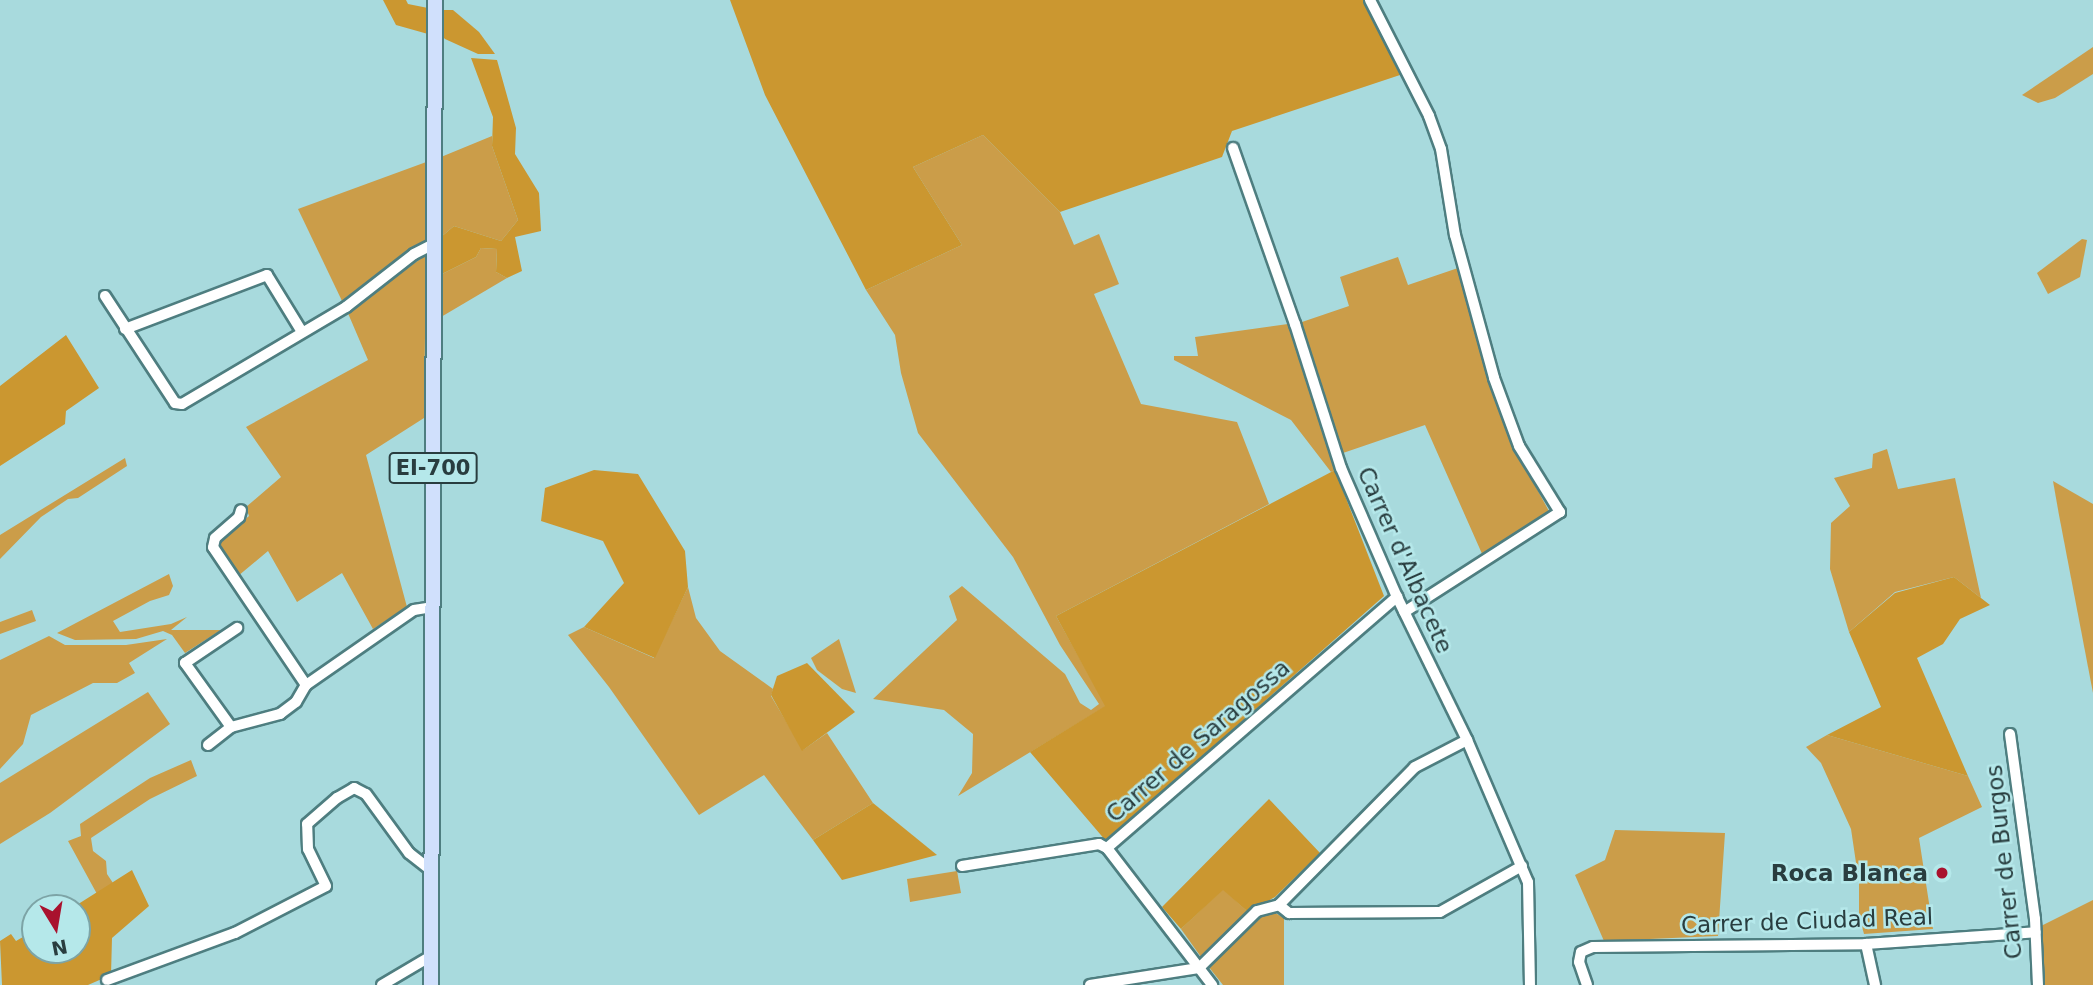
<!DOCTYPE html>
<style>
body{margin:0}
#map{position:relative;width:2093px;height:985px;overflow:hidden;background:#a8dadd;font-family:"DejaVu Sans",sans-serif}
div>[style]{position:absolute}
.green>*{inset:0;background:#cb9d49}
.forest>*{inset:0;background:#cb9730}
.roads{filter:drop-shadow(2px 0 #4e7e80) drop-shadow(-2px 0 #4e7e80) drop-shadow(0 2px #4e7e80) drop-shadow(0 -2px #4e7e80)}
.minor>*{height:10px;margin:-5px;padding:0 5px;transform-origin:5px;border-radius:5px;background:#fff}
.major>*{height:14px;margin:-7px;padding:0 7px;transform-origin:7px;border-radius:7px;background:#d0e0fc}
.dots>*{width:19px;height:19px;translate:-50% -50%;box-sizing:border-box;border:4px solid #b5e8ea;border-radius:50%}
span{translate:-50% -50%;white-space:nowrap;text-align:center;line-height:1.15;-webkit-text-stroke:5px #b5e8ea;paint-order:stroke}
.shield-label span{padding:2px 5px;background:#b5e8ea;border:2px solid;border-radius:5px;-webkit-text-stroke-width:0}
.shield-label{font-size:21px;color:#293d3f;font-weight:700}
.street-label{font-size:23px;color:#293d3f}
.poi-label{font-size:23px;color:#293d3f;font-weight:700}
.right{translate:-100% -50%;text-align:right}
.north{position:absolute;left:21px;top:894px;width:70px;height:70px;box-sizing:border-box;background:#b5e8ea;border:2px solid #7da4a6;border-radius:50%;rotate:169deg;font-size:19px;font-weight:700;line-height:28px;text-align:center;color:#293d3f}
.north::after{content:'';display:block;margin:auto;width:24px;height:32px;background:#a9122e;clip-path:polygon(50% 0,100% 100%,50% 72%,0 100%)}
</style>
<div id="map">
<div class="green">
<div style="clip-path:polygon(2093px 47px,2093px 74px,2055px 98px,2038px 103px,2022px 95px)"></div>
<div style="clip-path:polygon(983px 135px,1060px 212px,1074px 245px,1099px 234px,1119px 284px,1094px 294px,1141px 404px,1237px 422px,1269px 504px,1056px 616px,1106px 706px,958px 796px,972px 773px,973px 734px,944px 710px,873px 699px,957px 620px,949px 596px,962px 586px,1065px 674px,1080px 703px,1091px 710px,1099px 704px,1060px 645px,1013px 557px,918px 433px,901px 373px,895px 335px,866px 290px,962px 245px,913px 167px)"></div>
<div style="clip-path:polygon(492px 136px,492px 146px,518px 220px,501px 241px,454px 226px,441px 237px,441px 157px)"></div>
<div style="clip-path:polygon(429px 161px,429px 238px,343px 303px,298px 209px)"></div>
<div style="clip-path:polygon(2082px 239px,2087px 240px,2080px 277px,2048px 294px,2037px 273px)"></div>
<div style="clip-path:polygon(481px 248px,497px 249px,496px 272px,507px 278px,441px 317px,442px 274px,476px 257px)"></div>
<div style="clip-path:polygon(426px 255px,424px 418px,366px 455px,407px 607px,373px 629px,342px 573px,297px 602px,268px 551px,238px 576px,217px 543px,249px 516px,246px 507px,281px 477px,246px 427px,368px 360px,347px 311px)"></div>
<div style="clip-path:polygon(1398px 257px,1408px 285px,1458px 268px,1490px 385px,1519px 456px,1550px 513px,1483px 556px,1425px 425px,1343px 453px,1333px 439px,1300px 326px,1302px 322px,1349px 306px,1340px 277px)"></div>
<div style="clip-path:polygon(1288px 324px,1335px 470px,1331px 472px,1291px 420px,1174px 360px,1174px 356px,1198px 356px,1195px 337px)"></div>
<div style="clip-path:polygon(1887px 449px,1898px 489px,1955px 478px,1981px 598px,1954px 577px,1895px 592px,1849px 632px,1830px 569px,1831px 523px,1850px 506px,1834px 478px,1872px 468px,1873px 454px)"></div>
<div style="clip-path:polygon(125px 458px,127px 466px,78px 498px,68px 499px,41px 517px,0 559px,0 535px)"></div>
<div style="clip-path:polygon(2053px 481px,2093px 504px,2093px 693px,2059px 515px)"></div>
<div style="clip-path:polygon(169px 574px,173px 586px,169px 595px,150px 601px,113px 621px,120px 632px,171px 624px,187px 617px,171px 630px,221px 630px,185px 653px,172px 635px,163px 631px,136px 639px,75px 640px,57px 633px)"></div>
<div style="clip-path:polygon(688px 587px,696px 618px,720px 651px,773px 689px,771px 696px,803px 750px,827px 733px,873px 803px,813px 840px,764px 775px,699px 815px,609px 687px,568px 635px,584px 627px,654px 658px)"></div>
<div style="clip-path:polygon(32px 610px,36px 621px,0 634px,0 622px)"></div>
<div style="clip-path:polygon(49px 636px,65px 645px,126px 645px,167px 639px,129px 663px,135px 673px,117px 683px,93px 683px,31px 715px,23px 744px,0 769px,0 660px)"></div>
<div style="clip-path:polygon(839px 639px,856px 693px,842px 689px,817px 670px,811px 658px)"></div>
<div style="clip-path:polygon(148px 692px,170px 724px,50px 813px,0 844px,0 783px)"></div>
<div style="clip-path:polygon(1827px 735px,1968px 776px,1982px 807px,1919px 838px,1933px 929px,1864px 934px,1859px 916px,1859px 883px,1851px 829px,1821px 763px,1806px 747px)"></div>
<div style="clip-path:polygon(191px 760px,197px 776px,150px 799px,91px 838px,93px 851px,106px 861px,107px 874px,113px 883px,97px 894px,68px 841px,81px 836px,80px 824px,150px 778px)"></div>
<div style="clip-path:polygon(1615px 830px,1725px 833px,1718px 936px,1604px 941px,1575px 875px,1605px 860px)"></div>
<div style="clip-path:polygon(957px 871px,961px 893px,910px 902px,907px 879px)"></div>
<div style="clip-path:polygon(1223px 889px,1248px 912px,1201px 957px,1181px 929px)"></div>
<div style="clip-path:polygon(2093px 900px,2093px 985px,2045px 985px,2041px 926px)"></div>
<div style="clip-path:polygon(1270px 910px,1284px 918px,1284px 985px,1223px 985px,1208px 966px,1260px 915px)"></div>
</div>
<div class="forest">
<div style="clip-path:polygon(383px 0,406px 0,408px 4px,428px 8px,428px 34px,396px 25px)"></div>
<div style="clip-path:polygon(730px 0,1363px 0,1403px 74px,1232px 131px,1222px 157px,1060px 212px,983px 135px,913px 167px,962px 245px,866px 290px,765px 95px)"></div>
<div style="clip-path:polygon(440px 10px,453px 10px,479px 32px,495px 54px,478px 54px,445px 39px,441px 35px)"></div>
<div style="clip-path:polygon(471px 58px,497px 60px,516px 128px,515px 154px,539px 193px,541px 231px,515px 237px,522px 271px,507px 278px,496px 272px,497px 249px,481px 248px,476px 257px,442px 274px,441px 237px,454px 226px,501px 241px,518px 220px,492px 146px,493px 117px)"></div>
<div style="clip-path:polygon(66px 335px,99px 388px,66px 411px,65px 424px,0 466px,0 386px)"></div>
<div style="clip-path:polygon(594px 470px,638px 474px,685px 551px,688px 587px,655px 658px,584px 627px,624px 583px,603px 541px,541px 521px,545px 488px)"></div>
<div style="clip-path:polygon(1335px 470px,1384px 596px,1106px 841px,1030px 752px,1105px 706px,1056px 616px)"></div>
<div style="clip-path:polygon(1954px 577px,1990px 605px,1960px 619px,1943px 644px,1917px 658px,1968px 776px,1827px 735px,1881px 707px,1849px 632px,1895px 593px)"></div>
<div style="clip-path:polygon(807px 663px,855px 712px,802px 751px,771px 695px,777px 676px)"></div>
<div style="clip-path:polygon(1269px 799px,1320px 853px,1275px 897px,1248px 912px,1223px 890px,1181px 929px,1162px 907px)"></div>
<div style="clip-path:polygon(873px 803px,937px 855px,842px 880px,813px 840px)"></div>
<div style="clip-path:polygon(132px 870px,149px 906px,112px 938px,111px 975px,88px 985px,2px 985px,0 941px,11px 934px,16px 941px,35px 930px,35px 950px,77px 950px,77px 908px,72px 908px)"></div>
</div>
<div class="roads">
<div class="minor">
<div style="left:1370px;top:0;width:130px;rotate:63deg"></div>
<div style="left:1429px;top:116px;width:35px;rotate:70deg"></div>
<div style="left:1441px;top:149px;width:87px;rotate:80.8deg"></div>
<div style="left:1455px;top:235px;width:148px;rotate:74.7deg"></div>
<div style="left:1494px;top:378px;width:72px;rotate:69.8deg"></div>
<div style="left:1519px;top:446px;width:78px;rotate:58.2deg"></div>
<div style="left:1560px;top:512px;width:185px;rotate:147.3deg"></div>
<div style="left:1233px;top:148px;width:187px;rotate:70.6deg"></div>
<div style="left:1295px;top:324px;width:151px;rotate:72.3deg"></div>
<div style="left:1341px;top:468px;width:141px;rotate:66.5deg"></div>
<div style="left:1397px;top:597px;width:159px;rotate:63.9deg"></div>
<div style="left:1467px;top:740px;width:155px;rotate:66.8deg"></div>
<div style="left:1528px;top:882px;width:103px;rotate:88.9deg"></div>
<div style="left:105px;top:296px;width:128px;rotate:56.8deg"></div>
<div style="left:175px;top:403px;width:7px;rotate:8deg"></div>
<div style="left:182px;top:404px;width:191px;rotate:-30.6deg"></div>
<div style="left:346px;top:307px;width:86px;rotate:-37.9deg"></div>
<div style="left:414px;top:254px;width:22px;rotate:-27deg"></div>
<div style="left:125px;top:329px;width:152px;rotate:-20.8deg"></div>
<div style="left:267px;top:275px;width:67px;rotate:58.4deg"></div>
<div style="left:306px;top:685px;width:131px;rotate:-34.8deg"></div>
<div style="left:414px;top:610px;width:18px;rotate:-9deg"></div>
<div style="left:231px;top:727px;width:79px;rotate:-125.7deg"></div>
<div style="left:185px;top:663px;width:63px;rotate:-33.9deg"></div>
<div style="left:2010px;top:734px;width:187px;rotate:82.3deg"></div>
<div style="left:2035px;top:919px;width:66px;rotate:87.4deg"></div>
<div style="left:1467px;top:740px;width:59px;rotate:152.6deg"></div>
<div style="left:1415px;top:767px;width:194px;rotate:134.6deg"></div>
<div style="left:1279px;top:905px;width:13px;rotate:39deg"></div>
<div style="left:1289px;top:913px;width:151px;rotate:-0.4deg"></div>
<div style="left:1440px;top:912px;width:94px;rotate:-29.3deg"></div>
<div style="left:208px;top:745px;width:29px;rotate:-38deg"></div>
<div style="left:231px;top:727px;width:51px;rotate:-14.9deg"></div>
<div style="left:280px;top:714px;width:20px;rotate:-37deg"></div>
<div style="left:296px;top:702px;width:20px;rotate:-60deg"></div>
<div style="left:306px;top:685px;width:166px;rotate:-124deg"></div>
<div style="left:213px;top:547px;width:9px;rotate:-77deg"></div>
<div style="left:215px;top:538px;width:32px;rotate:-41deg"></div>
<div style="left:239px;top:517px;width:7px;rotate:-74deg"></div>
<div style="left:1107px;top:848px;width:173px;rotate:52.5deg"></div>
<div style="left:962px;top:866px;width:139px;rotate:-9.1deg"></div>
<div style="left:1099px;top:844px;width:9px;rotate:27deg"></div>
<div style="left:1107px;top:848px;width:384px;rotate:-40.9deg"></div>
<div style="left:1866px;top:944px;width:42px;rotate:77.6deg"></div>
<div style="left:107px;top:980px;width:136px;rotate:-20.2deg"></div>
<div style="left:235px;top:933px;width:102px;rotate:-27.3deg"></div>
<div style="left:326px;top:886px;width:41px;rotate:-115.9deg"></div>
<div style="left:308px;top:849px;width:25px;rotate:-92deg"></div>
<div style="left:307px;top:824px;width:40px;rotate:-41deg"></div>
<div style="left:337px;top:798px;width:20px;rotate:-30deg"></div>
<div style="left:354px;top:788px;width:13px;rotate:27deg"></div>
<div style="left:366px;top:794px;width:73px;rotate:53.9deg"></div>
<div style="left:409px;top:853px;width:28px;rotate:38deg"></div>
<div style="left:382px;top:985px;width:57px;rotate:-30.6deg"></div>
<div style="left:1090px;top:985px;width:110px;rotate:-8.9deg"></div>
<div style="left:1199px;top:968px;width:81px;rotate:-44.5deg"></div>
<div style="left:1257px;top:911px;width:23px;rotate:-15deg"></div>
<div style="left:1587px;top:985px;width:24px;rotate:-109deg"></div>
<div style="left:1579px;top:962px;width:10px;rotate:-79deg"></div>
<div style="left:1581px;top:952px;width:13px;rotate:-23deg"></div>
<div style="left:1593px;top:947px;width:273px;rotate:-0.6deg"></div>
<div style="left:1866px;top:944px;width:170px;rotate:-4deg"></div>
</div>
<div class="major">
<div style="left:431px;top:985px;width:985px;rotate:-89.77deg"></div>
</div>
</div>
<div class="dots">
<div style="left:1942px;top:873px;background:#a9122e"></div>
</div>
<div class="shield-label">
<span style="left:433px;top:468px">EI-700</span>
</div>
<div class="street-label">
<span style="left:1405px;top:560px;rotate:66deg">Carrer d'Albacete</span>
<span style="left:1198px;top:741px;rotate:-41deg">Carrer de Saragossa</span>
<span style="left:2004px;top:862px;rotate:-96deg">Carrer de Burgos</span>
<span style="left:1807px;top:921px;rotate:-2deg">Carrer de Ciudad Real</span>
</div>
<div class="poi-label">
<span class="right" style="left:1928px;top:873px">Roca Blanca</span>
</div>
<div class="north">N</div>
</div>
